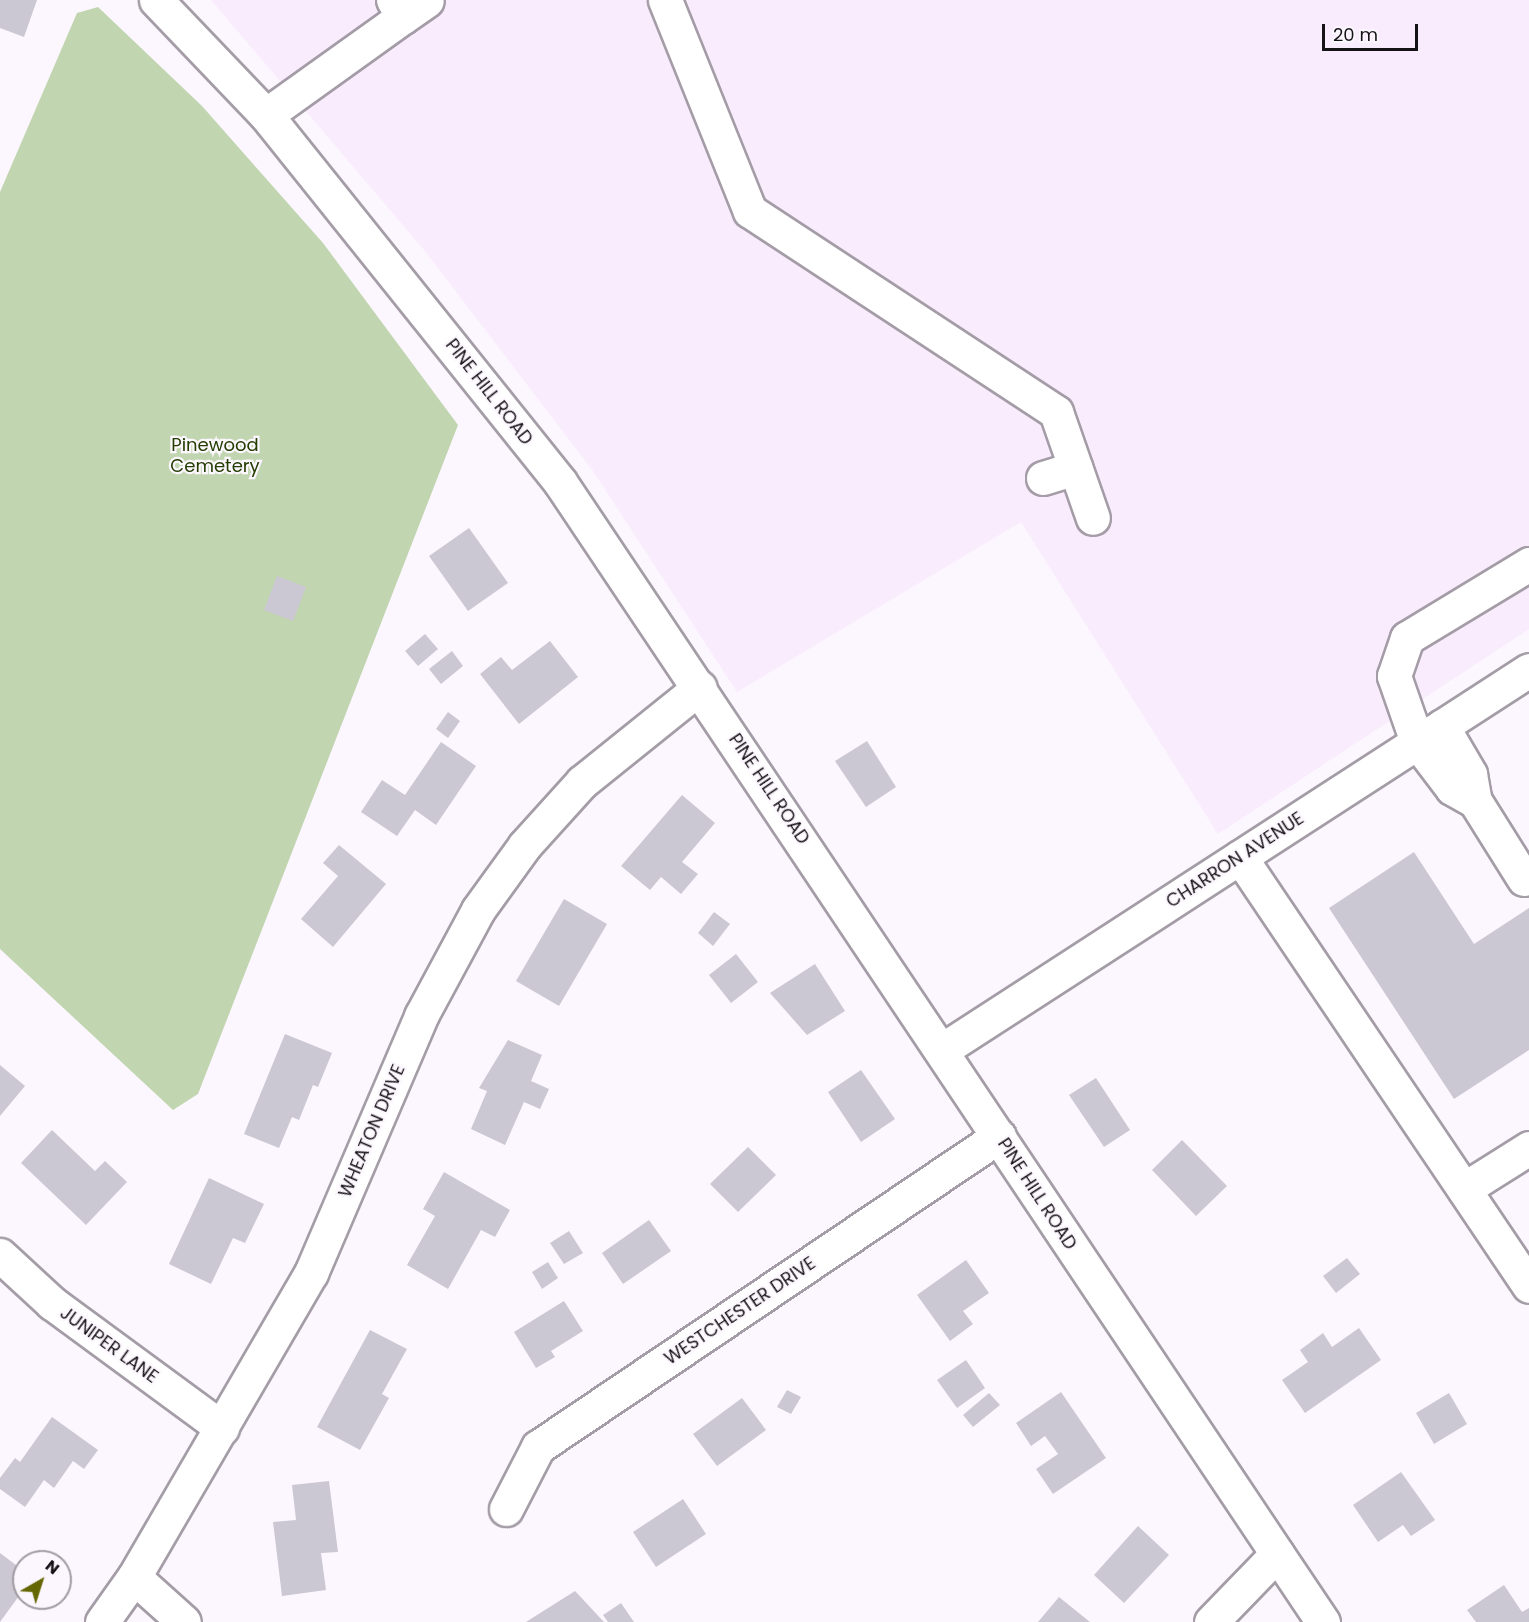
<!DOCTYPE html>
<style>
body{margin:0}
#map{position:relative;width:1529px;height:1622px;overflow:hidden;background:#fcf7fe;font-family:Poppins,sans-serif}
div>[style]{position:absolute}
.built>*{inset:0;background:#f9ecfd}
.green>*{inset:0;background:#c1d5b0}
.building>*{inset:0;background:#cbc8d4}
.roads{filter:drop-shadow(2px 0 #a49ca6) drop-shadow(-2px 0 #a49ca6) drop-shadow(0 2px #a49ca6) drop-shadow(0 -2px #a49ca6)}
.minor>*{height:33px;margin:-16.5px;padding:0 16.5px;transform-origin:16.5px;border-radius:16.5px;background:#fff}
span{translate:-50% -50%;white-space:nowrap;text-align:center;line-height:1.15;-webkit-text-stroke:4.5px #fcf7fe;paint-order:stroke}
.street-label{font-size:18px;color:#161317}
.park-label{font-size:18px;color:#243d00}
.north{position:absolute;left:12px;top:1550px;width:60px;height:60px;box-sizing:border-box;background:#fcf7fe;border:2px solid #a09ca2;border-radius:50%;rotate:39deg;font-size:16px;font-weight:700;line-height:24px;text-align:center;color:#161317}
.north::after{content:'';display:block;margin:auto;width:21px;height:27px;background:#656703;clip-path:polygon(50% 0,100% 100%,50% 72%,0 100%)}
.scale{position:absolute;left:1322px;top:24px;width:96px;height:27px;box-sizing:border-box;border:3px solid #161317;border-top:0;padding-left:8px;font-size:18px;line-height:21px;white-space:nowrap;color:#161317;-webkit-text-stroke:4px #fcf7fe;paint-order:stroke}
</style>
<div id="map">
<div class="built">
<div style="clip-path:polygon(211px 0,1529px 0,1529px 629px,1218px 834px,1021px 522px,737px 692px,593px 471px,425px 251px)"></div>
</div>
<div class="green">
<div style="clip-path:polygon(98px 7px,202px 106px,323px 243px,458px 425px,198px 1094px,173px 1110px,0 949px,0 192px,77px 13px)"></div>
</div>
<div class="building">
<div style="clip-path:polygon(0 0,37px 0,24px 37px,0 28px)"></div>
<div style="clip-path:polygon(469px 528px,508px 583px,468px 611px,429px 556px)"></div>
<div style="clip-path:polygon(277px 576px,306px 587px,293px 621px,264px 610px)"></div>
<div style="clip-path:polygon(425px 634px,438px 649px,418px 666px,405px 651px)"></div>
<div style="clip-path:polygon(550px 641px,578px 677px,519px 724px,480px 674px,501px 657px,512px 670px)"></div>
<div style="clip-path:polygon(452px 651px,463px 666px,441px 684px,429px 669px)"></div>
<div style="clip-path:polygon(448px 712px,460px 721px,448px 738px,436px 729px)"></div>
<div style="clip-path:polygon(867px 741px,896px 787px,866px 807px,835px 761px)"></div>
<div style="clip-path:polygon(441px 742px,476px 766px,436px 825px,415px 810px,397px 836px,361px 812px,382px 780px,405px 795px)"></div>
<div style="clip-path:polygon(682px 795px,715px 823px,682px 862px,698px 874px,681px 894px,661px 877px,650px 890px,621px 866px)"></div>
<div style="clip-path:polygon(339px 845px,386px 884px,333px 947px,301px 919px,338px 876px,323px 863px)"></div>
<div style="clip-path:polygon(1414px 852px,1474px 944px,1529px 908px,1529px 1050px,1454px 1099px,1329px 908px)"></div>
<div style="clip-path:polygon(564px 899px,607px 924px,559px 1006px,516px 981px)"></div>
<div style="clip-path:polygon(714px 912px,730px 924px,713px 946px,698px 933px)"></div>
<div style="clip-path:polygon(736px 954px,758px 982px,731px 1003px,709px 975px)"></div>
<div style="clip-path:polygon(815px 964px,845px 1011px,807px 1035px,770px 993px)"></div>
<div style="clip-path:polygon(285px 1034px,332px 1053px,318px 1087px,313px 1085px,299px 1120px,292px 1117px,279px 1148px,244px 1134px)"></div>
<div style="clip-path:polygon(508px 1040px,542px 1055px,531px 1081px,549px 1089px,540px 1109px,524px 1102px,505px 1145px,471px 1129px,487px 1091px,479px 1088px)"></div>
<div style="clip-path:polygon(0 1065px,25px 1086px,0 1116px)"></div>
<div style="clip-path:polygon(861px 1070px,895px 1119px,861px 1142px,828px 1092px)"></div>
<div style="clip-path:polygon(1096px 1078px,1130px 1130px,1104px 1147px,1069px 1095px)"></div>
<div style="clip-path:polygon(52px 1130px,95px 1171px,105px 1161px,127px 1182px,86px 1225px,21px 1163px)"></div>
<div style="clip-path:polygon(1182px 1140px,1227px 1186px,1196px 1216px,1152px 1170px)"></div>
<div style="clip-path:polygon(748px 1147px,776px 1175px,738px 1212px,710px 1184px)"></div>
<div style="clip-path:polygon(444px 1172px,510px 1210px,495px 1237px,481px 1230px,448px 1289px,407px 1265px,435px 1216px,423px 1209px)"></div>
<div style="clip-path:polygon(209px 1178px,264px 1204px,245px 1243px,233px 1238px,211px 1284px,169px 1264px)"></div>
<div style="clip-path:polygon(649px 1220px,671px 1251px,623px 1284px,602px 1253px)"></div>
<div style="clip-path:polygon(569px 1231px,583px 1253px,564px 1264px,550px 1243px)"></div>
<div style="clip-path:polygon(1347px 1258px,1360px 1274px,1336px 1293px,1323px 1276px)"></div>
<div style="clip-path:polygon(966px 1260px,989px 1293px,963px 1311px,973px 1324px,950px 1341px,917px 1295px)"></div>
<div style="clip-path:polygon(548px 1262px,558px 1278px,542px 1289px,532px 1272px)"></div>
<div style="clip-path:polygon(564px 1301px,583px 1331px,551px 1351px,555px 1357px,536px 1368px,514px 1332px)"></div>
<div style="clip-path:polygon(1359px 1328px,1381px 1360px,1305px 1413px,1282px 1380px,1308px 1362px,1300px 1350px,1323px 1333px,1332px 1347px)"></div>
<div style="clip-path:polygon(370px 1330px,407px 1349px,382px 1394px,389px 1398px,360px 1450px,317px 1427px)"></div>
<div style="clip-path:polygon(966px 1360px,985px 1388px,957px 1408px,937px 1380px)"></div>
<div style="clip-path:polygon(787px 1390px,801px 1397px,791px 1414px,777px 1407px)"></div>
<div style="clip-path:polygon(1061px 1392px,1106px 1458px,1053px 1494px,1036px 1469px,1058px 1454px,1045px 1436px,1031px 1446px,1016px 1423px)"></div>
<div style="clip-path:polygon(989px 1393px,1000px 1405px,973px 1427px,963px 1415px)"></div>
<div style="clip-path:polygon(1449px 1393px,1467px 1424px,1434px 1444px,1416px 1413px)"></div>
<div style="clip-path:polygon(742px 1398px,766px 1430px,717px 1466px,693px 1434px)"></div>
<div style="clip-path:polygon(52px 1417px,98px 1450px,84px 1469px,73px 1461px,54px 1488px,44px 1480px,25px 1507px,0 1489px,0 1478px,15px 1458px,20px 1462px)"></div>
<div style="clip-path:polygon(1401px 1472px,1435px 1520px,1411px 1536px,1403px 1525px,1378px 1542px,1353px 1505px)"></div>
<div style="clip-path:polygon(329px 1481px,338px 1552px,321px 1553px,326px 1590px,282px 1596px,273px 1522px,296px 1520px,292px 1485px)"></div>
<div style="clip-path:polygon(683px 1499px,706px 1534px,656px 1567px,633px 1532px)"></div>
<div style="clip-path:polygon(1138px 1526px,1169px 1555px,1124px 1603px,1094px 1575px)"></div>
<div style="clip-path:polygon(0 1553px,24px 1571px,24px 1589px,0 1622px)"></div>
<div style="clip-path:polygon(1504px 1585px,1522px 1612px,1529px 1608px,1529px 1622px,1476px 1622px,1467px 1610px)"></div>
<div style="clip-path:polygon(575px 1591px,604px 1622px,526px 1622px)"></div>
<div style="clip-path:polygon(1059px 1597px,1090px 1622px,1038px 1622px)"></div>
<div style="clip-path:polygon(621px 1603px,634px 1622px,608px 1622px,603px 1615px)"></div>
</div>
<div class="roads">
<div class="minor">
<div style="left:156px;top:0;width:159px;rotate:46.3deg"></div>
<div style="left:266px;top:115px;width:470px;rotate:51.3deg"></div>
<div style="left:560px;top:482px;width:1372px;rotate:56.21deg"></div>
<div style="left:665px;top:0;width:227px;rotate:68.1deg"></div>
<div style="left:750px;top:211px;width:366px;rotate:33.3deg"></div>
<div style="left:1056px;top:412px;width:112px;rotate:70.8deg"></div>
<div style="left:403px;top:17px;width:29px;rotate:-35deg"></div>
<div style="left:266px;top:115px;width:168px;rotate:-35.6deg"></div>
<div style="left:403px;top:17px;width:20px;rotate:-120deg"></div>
<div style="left:1043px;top:478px;width:34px;rotate:-17deg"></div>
<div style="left:1442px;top:726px;width:56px;rotate:59.7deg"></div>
<div style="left:1470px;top:774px;width:27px;rotate:80deg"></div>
<div style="left:1475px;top:801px;width:26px;rotate:-151deg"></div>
<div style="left:1452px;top:788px;width:58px;rotate:-127.3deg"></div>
<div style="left:1417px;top:742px;width:70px;rotate:-109.2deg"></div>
<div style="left:1394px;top:676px;width:40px;rotate:-71.1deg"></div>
<div style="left:1407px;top:638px;width:143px;rotate:-31.2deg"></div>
<div style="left:1475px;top:801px;width:92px;rotate:57.9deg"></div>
<div style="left:1240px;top:857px;width:517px;rotate:56.03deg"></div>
<div style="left:942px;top:1050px;width:699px;rotate:-32.92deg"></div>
<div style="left:1464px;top:1189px;width:77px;rotate:-32.2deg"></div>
<div style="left:0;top:1255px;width:71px;rotate:42.7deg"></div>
<div style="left:52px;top:1303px;width:211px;rotate:36.3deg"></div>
<div style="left:506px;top:1509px;width:70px;rotate:-62.7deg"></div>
<div style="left:538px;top:1447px;width:556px;rotate:-34deg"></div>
<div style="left:134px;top:1577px;width:67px;rotate:42deg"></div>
<div style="left:102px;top:1622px;width:55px;rotate:-54.6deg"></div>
<div style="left:134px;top:1577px;width:352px;rotate:-59.8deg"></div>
<div style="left:311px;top:1273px;width:280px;rotate:-66.8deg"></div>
<div style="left:421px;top:1016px;width:120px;rotate:-61.7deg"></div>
<div style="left:478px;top:910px;width:80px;rotate:-54.1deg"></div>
<div style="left:525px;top:845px;width:85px;rotate:-47.9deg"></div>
<div style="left:582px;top:782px;width:151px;rotate:-38.8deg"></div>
<div style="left:1211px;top:1622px;width:95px;rotate:-45.9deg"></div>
</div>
</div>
<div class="street-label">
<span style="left:489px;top:392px;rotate:52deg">PINE HILL ROAD</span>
<span style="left:769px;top:789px;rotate:56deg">PINE HILL ROAD</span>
<span style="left:1235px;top:860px;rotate:-33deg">CHARRON AVENUE</span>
<span style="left:372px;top:1131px;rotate:-67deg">WHEATON DRIVE</span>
<span style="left:1037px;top:1194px;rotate:57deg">PINE HILL ROAD</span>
<span style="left:740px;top:1311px;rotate:-34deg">WESTCHESTER DRIVE</span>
<span style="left:109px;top:1345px;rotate:36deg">JUNIPER LANE</span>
</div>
<div class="park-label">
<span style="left:215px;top:456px">Pinewood<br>Cemetery</span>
</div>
<div class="north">N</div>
<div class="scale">20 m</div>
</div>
